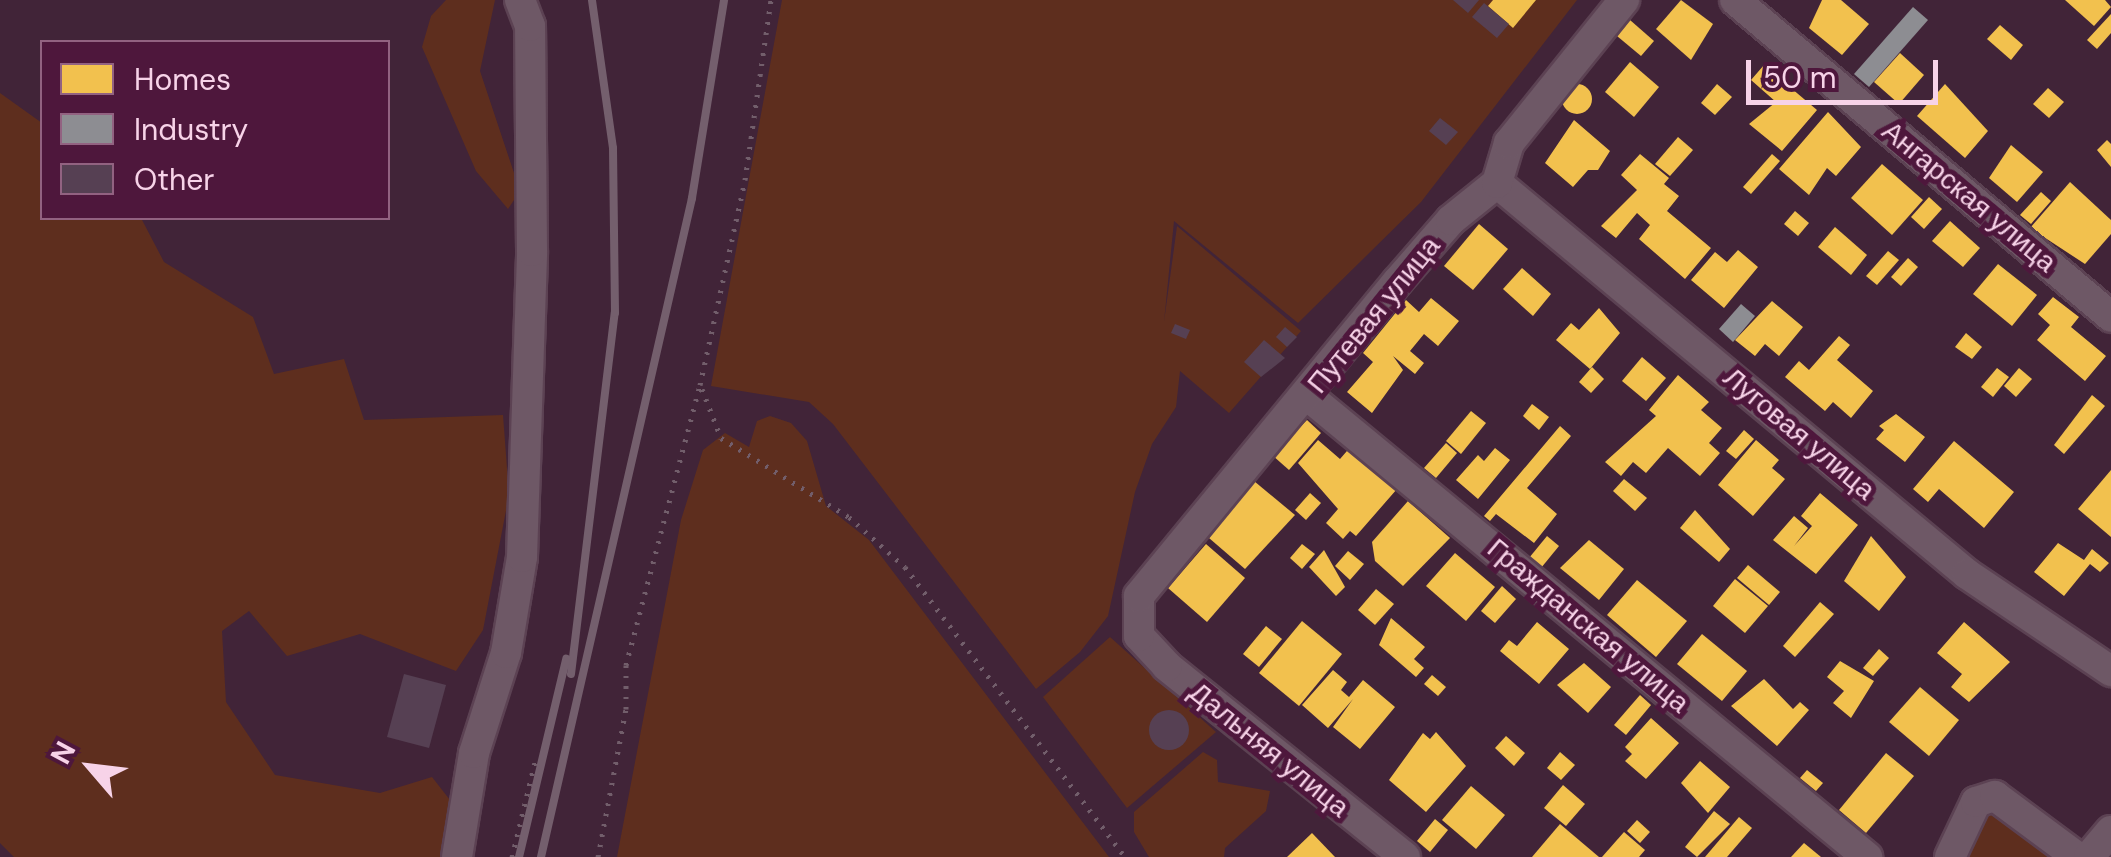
<!DOCTYPE html>
<meta charset="utf-8">
<style>
body{margin:0}
#map{position:relative;width:2111px;height:857px;overflow:hidden;background:#412438;font-family:"DM Sans",sans-serif}
div>[style]{position:absolute}
.green>*{inset:0;background:#5e2e1e}
.homes>*{inset:0;background:#f2c14e}
.round{border-radius:50%}
.industry>*{inset:0;background:#8d8d92}
.building>*{inset:0;background:#564053}
.path>*{height:5px;margin-top:-2.5px;transform-origin:0;background:repeating-linear-gradient(90deg,#725e6b 0 2.5px,transparent 0 10.5px)}
.roads{filter:drop-shadow(2px 0 #5c4253) drop-shadow(-2px 0 #5c4253) drop-shadow(0 2px #5c4253) drop-shadow(0 -2px #5c4253)}
.minor>*{height:30px;margin:-15px;padding:0 15px;transform-origin:15px;border-radius:15px;background:#6e5866}
.rail>*{height:8px;margin:-4px;padding:0 4px;transform-origin:4px;border-radius:4px;background:#745f6d}
span{translate:-50% -50%;white-space:nowrap;text-align:center;line-height:1.15;-webkit-text-stroke:10px #4e173c;paint-order:stroke}
.street-label{font-size:28px;color:#f7d3e8}
.legend{position:absolute;left:40px;top:40px;width:350px;height:180px;box-sizing:border-box;background:#4e173c;border:2px solid #926281;margin:0;padding:12px 18px;list-style:none;font-size:30px;color:#f7d3e8}
.legend li{display:flex;align-items:center;gap:20px;height:50px}
.legend b{width:50px;border:2px solid #926281}
.north{position:absolute;left:40px;top:717px;width:100px;height:100px;-webkit-text-stroke:8px #4e173c;paint-order:stroke;rotate:298deg;font-size:28px;font-weight:700;line-height:40px;text-align:center;color:#f7d3e8}
.north::after{content:'';display:block;margin:auto;width:35px;height:45px;background:#f7d3e8;clip-path:polygon(50% 0,100% 100%,50% 72%,0 100%)}
.scale{position:absolute;left:1746px;top:60px;width:192px;height:45px;box-sizing:border-box;border:5px solid #f7d3e8;border-top:0;padding-left:12px;font-size:30px;line-height:35px;white-space:nowrap;color:#f7d3e8;-webkit-text-stroke:8px #4e173c;paint-order:stroke}
</style>
<div id="map">
<div class="green">
<div style="clip-path:polygon(446px 0,495px 0,480px 71px,520px 191px,508px 209px,476px 171px,422px 47px,431px 16px)"></div>
<div style="clip-path:polygon(782px 0,1577px 0,1421px 202px,1298px 323px,1174px 221px,1164px 322px,1177px 226px,1301px 331px,1229px 413px,1180px 371px,1176px 407px,1152px 444px,1135px 492px,1108px 616px,1080px 652px,1036px 689px,833px 424px,809px 402px,711px 386px)"></div>
<div style="clip-path:polygon(0 93px,42px 123px,42px 218px,141px 218px,164px 262px,253px 317px,274px 374px,344px 359px,364px 420px,503px 415px,509px 495px,483px 630px,456px 671px,360px 634px,287px 656px,249px 611px,222px 631px,226px 702px,275px 775px,380px 793px,432px 777px,457px 809px,452px 857px,14px 857px,0 843px)"></div>
<div style="clip-path:polygon(770px 416px,791px 423px,807px 441px,826px 506px,869px 540px,1109px 857px,617px 857px,681px 520px,703px 450px,725px 433px,749px 447px,757px 421px)"></div>
<div style="clip-path:polygon(1110px 637px,1216px 732px,1127px 808px,1043px 697px)"></div>
<div style="clip-path:polygon(1203px 752px,1217px 760px,1218px 782px,1270px 791px,1266px 811px,1225px 848px,1224px 857px,1149px 857px,1134px 832px,1134px 812px)"></div>
<div style="clip-path:polygon(1992px 809px,2063px 857px,1960px 857px,1969px 829px)"></div>
</div>
<div class="homes">
<div style="clip-path:polygon(1493px 0,1536px 0,1513px 28px,1488px 6px)"></div>
<div style="clip-path:polygon(1681px 0,1713px 24px,1691px 60px,1656px 29px)"></div>
<div style="clip-path:polygon(1822px 0,1841px 0,1869px 24px,1842px 55px,1809px 28px)"></div>
<div style="clip-path:polygon(2065px 0,2105px 0,2111px 7px,2094px 26px)"></div>
<div style="clip-path:polygon(2111px 14px,2111px 33px,2097px 49px,2087px 40px)"></div>
<div style="clip-path:polygon(1630px 20px,1654px 41px,1641px 56px,1617px 36px)"></div>
<div style="clip-path:polygon(2000px 25px,2023px 45px,2011px 60px,1987px 39px)"></div>
<div style="clip-path:polygon(1900px 53px,1924px 75px,1899px 104px,1874px 82px)"></div>
<div style="clip-path:polygon(1630px 62px,1659px 87px,1634px 117px,1605px 92px)"></div>
<div style="clip-path:polygon(1764px 65px,1817px 110px,1782px 151px,1749px 124px,1776px 102px,1751px 80px)"></div>
<div style="clip-path:polygon(1717px 84px,1732px 97px,1715px 115px,1701px 103px)"></div>
<div style="clip-path:polygon(1945px 84px,1988px 131px,1965px 158px,1917px 116px)"></div>
<div class="round" style="left:1562px;top:84px;width:30px;height:30px"></div>
<div style="clip-path:polygon(2048px 88px,2064px 102px,2049px 118px,2033px 104px)"></div>
<div style="clip-path:polygon(1828px 112px,1861px 147px,1836px 176px,1827px 168px,1809px 195px,1779px 169px)"></div>
<div style="clip-path:polygon(1574px 120px,1610px 151px,1598px 170px,1588px 170px,1573px 187px,1545px 163px)"></div>
<div style="clip-path:polygon(1678px 137px,1693px 150px,1670px 176px,1655px 164px)"></div>
<div style="clip-path:polygon(2107px 140px,2111px 144px,2111px 167px,2097px 150px)"></div>
<div style="clip-path:polygon(2011px 145px,2043px 172px,2017px 202px,1989px 178px)"></div>
<div style="clip-path:polygon(1640px 154px,1669px 178px,1664px 184px,1679px 196px,1667px 211px,1711px 248px,1685px 279px,1639px 239px,1650px 225px,1637px 213px,1616px 238px,1601px 226px,1637px 190px,1621px 175px)"></div>
<div style="clip-path:polygon(1772px 154px,1780px 161px,1751px 194px,1743px 187px)"></div>
<div style="clip-path:polygon(1882px 164px,1923px 200px,1892px 235px,1851px 198px)"></div>
<div style="clip-path:polygon(2070px 182px,2111px 220px,2111px 234px,2085px 264px,2030px 228px)"></div>
<div style="clip-path:polygon(2041px 192px,2051px 201px,2031px 224px,2020px 215px)"></div>
<div style="clip-path:polygon(1929px 197px,1942px 209px,1924px 229px,1911px 217px)"></div>
<div style="clip-path:polygon(1795px 211px,1809px 223px,1798px 236px,1784px 224px)"></div>
<div style="clip-path:polygon(1950px 221px,1980px 248px,1963px 267px,1932px 241px)"></div>
<div style="clip-path:polygon(1479px 224px,1508px 249px,1473px 290px,1444px 266px)"></div>
<div style="clip-path:polygon(1835px 227px,1867px 255px,1851px 275px,1818px 247px)"></div>
<div style="clip-path:polygon(1738px 250px,1758px 267px,1724px 308px,1691px 280px,1715px 252px,1727px 262px)"></div>
<div style="clip-path:polygon(1888px 251px,1899px 260px,1877px 285px,1866px 276px)"></div>
<div style="clip-path:polygon(1908px 258px,1918px 267px,1901px 286px,1891px 277px)"></div>
<div style="clip-path:polygon(1998px 264px,2037px 295px,2012px 326px,1973px 294px)"></div>
<div style="clip-path:polygon(1522px 268px,1551px 294px,1533px 316px,1503px 289px)"></div>
<div style="clip-path:polygon(2053px 297px,2079px 317px,2071px 327px,2106px 356px,2085px 381px,2037px 340px,2050px 325px,2038px 314px)"></div>
<div style="clip-path:polygon(1431px 298px,1459px 321px,1438px 346px,1424px 334px,1410px 351px,1424px 363px,1415px 374px,1393px 356px,1403px 370px,1372px 413px,1347px 392px,1373px 362px,1363px 353px,1406px 300px,1419px 312px)"></div>
<div style="clip-path:polygon(1772px 301px,1803px 327px,1779px 356px,1765px 344px,1755px 356px,1735px 340px)"></div>
<div style="clip-path:polygon(1599px 308px,1620px 333px,1590px 369px,1556px 340px,1571px 323px,1579px 330px)"></div>
<div style="clip-path:polygon(1966px 333px,1982px 347px,1972px 359px,1955px 347px)"></div>
<div style="clip-path:polygon(1839px 336px,1850px 345px,1837px 360px,1873px 391px,1851px 418px,1833px 402px,1825px 411px,1785px 377px,1799px 361px,1809px 370px)"></div>
<div style="clip-path:polygon(1642px 357px,1666px 378px,1646px 401px,1622px 381px)"></div>
<div style="clip-path:polygon(1592px 367px,1604px 379px,1591px 393px,1579px 382px)"></div>
<div style="clip-path:polygon(1997px 368px,2009px 377px,1993px 397px,1981px 387px)"></div>
<div style="clip-path:polygon(2019px 368px,2032px 379px,2016px 397px,2004px 386px)"></div>
<div style="clip-path:polygon(1678px 375px,1709px 402px,1701px 410px,1722px 428px,1709px 443px,1720px 453px,1700px 476px,1668px 448px,1646px 473px,1633px 462px,1621px 476px,1605px 462px,1656px 416px,1649px 410px)"></div>
<div style="clip-path:polygon(2092px 395px,2105px 406px,2064px 454px,2054px 445px)"></div>
<div style="clip-path:polygon(1532px 404px,1549px 417px,1539px 430px,1523px 416px)"></div>
<div style="clip-path:polygon(1471px 411px,1486px 423px,1461px 454px,1446px 441px)"></div>
<div style="clip-path:polygon(1896px 414px,1925px 437px,1905px 462px,1876px 439px,1884px 430px,1879px 426px)"></div>
<div style="clip-path:polygon(1307px 420px,1321px 433px,1289px 470px,1272px 455px)"></div>
<div style="clip-path:polygon(1560px 426px,1571px 436px,1527px 488px,1557px 514px,1534px 543px,1496px 514px,1490px 521px,1484px 516px)"></div>
<div style="clip-path:polygon(1744px 430px,1754px 439px,1736px 459px,1726px 451px)"></div>
<div style="clip-path:polygon(1318px 440px,1340px 459px,1353px 444px,1397px 489px,1356px 536px,1350px 531px,1343px 539px,1326px 523px,1338px 509px,1298px 463px)"></div>
<div style="clip-path:polygon(1756px 440px,1779px 460px,1772px 468px,1785px 479px,1753px 516px,1718px 485px)"></div>
<div style="clip-path:polygon(1954px 441px,2014px 492px,1984px 528px,1939px 489px,1928px 502px,1913px 489px)"></div>
<div style="clip-path:polygon(1446px 443px,1457px 453px,1436px 478px,1424px 468px)"></div>
<div style="clip-path:polygon(1495px 448px,1510px 460px,1478px 499px,1456px 480px,1478px 455px,1484px 461px)"></div>
<div style="clip-path:polygon(2111px 470px,2111px 537px,2078px 509px)"></div>
<div style="clip-path:polygon(1624px 479px,1647px 498px,1635px 511px,1613px 491px)"></div>
<div style="clip-path:polygon(1254px 481px,1295px 515px,1245px 569px,1209px 538px)"></div>
<div style="clip-path:polygon(1310px 493px,1321px 503px,1306px 520px,1295px 510px)"></div>
<div style="clip-path:polygon(1820px 493px,1858px 525px,1816px 574px,1773px 540px,1794px 516px,1808px 528px,1794px 546px,1812px 526px,1801px 516px)"></div>
<div style="clip-path:polygon(1408px 501px,1450px 538px,1403px 586px,1375px 561px,1372px 542px)"></div>
<div style="clip-path:polygon(1695px 510px,1730px 549px,1719px 562px,1680px 528px)"></div>
<div style="clip-path:polygon(1547px 536px,1559px 546px,1541px 568px,1529px 558px)"></div>
<div style="clip-path:polygon(1871px 536px,1906px 577px,1879px 611px,1844px 581px)"></div>
<div style="clip-path:polygon(1589px 540px,1624px 569px,1599px 600px,1560px 568px)"></div>
<div style="clip-path:polygon(2058px 543px,2084px 560px,2092px 549px,2109px 563px,2100px 572px,2090px 564px,2064px 596px,2034px 572px)"></div>
<div style="clip-path:polygon(1206px 544px,1245px 578px,1207px 622px,1168px 588px)"></div>
<div style="clip-path:polygon(1302px 544px,1315px 554px,1302px 569px,1290px 558px)"></div>
<div style="clip-path:polygon(1324px 550px,1345px 587px,1336px 596px,1309px 567px)"></div>
<div style="clip-path:polygon(1348px 551px,1364px 564px,1350px 580px,1335px 566px)"></div>
<div style="clip-path:polygon(1455px 553px,1495px 587px,1466px 621px,1426px 586px)"></div>
<div style="clip-path:polygon(1748px 565px,1780px 592px,1769px 605px,1737px 578px)"></div>
<div style="clip-path:polygon(1735px 579px,1768px 606px,1745px 633px,1713px 606px)"></div>
<div style="clip-path:polygon(1637px 580px,1687px 621px,1656px 657px,1607px 615px)"></div>
<div style="clip-path:polygon(1502px 586px,1516px 599px,1495px 623px,1481px 611px)"></div>
<div style="clip-path:polygon(1376px 589px,1394px 604px,1375px 625px,1358px 610px)"></div>
<div style="clip-path:polygon(1820px 602px,1834px 614px,1795px 657px,1783px 646px)"></div>
<div style="clip-path:polygon(1391px 618px,1425px 647px,1414px 659px,1424px 668px,1416px 677px,1379px 645px)"></div>
<div style="clip-path:polygon(1302px 621px,1342px 654px,1299px 706px,1259px 673px)"></div>
<div style="clip-path:polygon(1537px 622px,1569px 649px,1539px 684px,1500px 651px,1509px 640px,1517px 646px)"></div>
<div style="clip-path:polygon(1964px 622px,2010px 662px,1969px 702px,1951px 687px,1962px 674px,1937px 653px)"></div>
<div style="clip-path:polygon(1266px 626px,1282px 639px,1259px 667px,1243px 654px)"></div>
<div style="clip-path:polygon(1702px 634px,1747px 671px,1722px 701px,1677px 664px)"></div>
<div style="clip-path:polygon(1879px 649px,1889px 658px,1873px 676px,1863px 668px)"></div>
<div style="clip-path:polygon(1840px 661px,1874px 681px,1851px 718px,1833px 703px,1844px 691px,1827px 677px)"></div>
<div style="clip-path:polygon(1584px 663px,1611px 687px,1588px 713px,1557px 685px)"></div>
<div style="clip-path:polygon(1333px 670px,1347px 682px,1341px 690px,1349px 697px,1363px 680px,1395px 707px,1360px 749px,1333px 727px,1353px 699px,1328px 728px,1302px 705px)"></div>
<div style="clip-path:polygon(1432px 675px,1446px 687px,1438px 696px,1424px 684px)"></div>
<div style="clip-path:polygon(1764px 679px,1793px 709px,1800px 702px,1809px 710px,1777px 746px,1731px 706px)"></div>
<div style="clip-path:polygon(1920px 687px,1959px 720px,1929px 756px,1889px 722px)"></div>
<div style="clip-path:polygon(1640px 695px,1651px 705px,1626px 735px,1614px 725px)"></div>
<div style="clip-path:polygon(1651px 718px,1679px 743px,1646px 779px,1625px 761px,1632px 754px,1625px 747px)"></div>
<div style="clip-path:polygon(1436px 732px,1466px 766px,1426px 812px,1389px 780px,1423px 733px,1430px 739px)"></div>
<div style="clip-path:polygon(1506px 736px,1525px 753px,1514px 766px,1495px 748px)"></div>
<div style="clip-path:polygon(1560px 752px,1575px 765px,1561px 780px,1547px 768px)"></div>
<div style="clip-path:polygon(1886px 753px,1914px 776px,1866px 833px,1839px 810px)"></div>
<div style="clip-path:polygon(1700px 761px,1730px 787px,1708px 813px,1681px 783px)"></div>
<div style="clip-path:polygon(1807px 770px,1823px 783px,1816px 791px,1800px 778px)"></div>
<div style="clip-path:polygon(1563px 785px,1585px 804px,1566px 826px,1544px 808px)"></div>
<div style="clip-path:polygon(1471px 786px,1505px 815px,1476px 849px,1442px 820px)"></div>
<div style="clip-path:polygon(1714px 811px,1730px 824px,1697px 857px,1685px 847px)"></div>
<div style="clip-path:polygon(1739px 817px,1752px 828px,1727px 857px,1705px 857px)"></div>
<div style="clip-path:polygon(1435px 819px,1448px 830px,1430px 852px,1417px 841px)"></div>
<div style="clip-path:polygon(1637px 820px,1650px 832px,1640px 843px,1627px 831px)"></div>
<div style="clip-path:polygon(1560px 824px,1599px 857px,1532px 857px)"></div>
<div style="clip-path:polygon(1624px 832px,1645px 850px,1639px 857px,1602px 857px)"></div>
<div style="clip-path:polygon(1312px 833px,1335px 857px,1287px 857px)"></div>
<div style="clip-path:polygon(1804px 843px,1821px 857px,1791px 857px)"></div>
</div>
<div class="industry">
<div style="clip-path:polygon(1913px 7px,1928px 20px,1869px 87px,1854px 74px)"></div>
<div style="clip-path:polygon(1741px 304px,1755px 316px,1733px 342px,1719px 329px)"></div>
</div>
<div class="building">
<div style="clip-path:polygon(1453px 0,1479px 0,1468px 13px)"></div>
<div style="clip-path:polygon(1484px 3px,1509px 24px,1497px 38px,1472px 17px)"></div>
<div style="clip-path:polygon(1440px 118px,1458px 132px,1446px 145px,1429px 131px)"></div>
<div style="clip-path:polygon(1175px 324px,1190px 330px,1186px 339px,1171px 333px)"></div>
<div style="clip-path:polygon(1285px 327px,1297px 337px,1287px 347px,1276px 337px)"></div>
<div style="clip-path:polygon(1264px 340px,1285px 358px,1261px 377px,1244px 362px)"></div>
<div style="clip-path:polygon(404px 674px,446px 685px,429px 748px,387px 737px)"></div>
<div class="round" style="left:1149px;top:710px;width:40px;height:40px"></div>
</div>
<div class="path">
<div style="left:702px;top:389px;width:53px;rotate:68.8deg"></div>
<div style="left:721px;top:438px;width:150px;rotate:31.7deg"></div>
<div style="left:849px;top:517px;width:75px;rotate:41.8deg"></div>
<div style="left:905px;top:567px;width:364px;rotate:52.8deg"></div>
<div style="left:512px;top:857px;width:102px;rotate:-76.4deg"></div>
<div style="left:598px;top:857px;width:151px;rotate:-79.3deg"></div>
<div style="left:626px;top:709px;width:44px;rotate:-90deg"></div>
<div style="left:626px;top:665px;width:290px;rotate:-75.2deg"></div>
<div style="left:700px;top:385px;width:210px;rotate:-77.6deg"></div>
<div style="left:745px;top:180px;width:182px;rotate:-81.8deg"></div>
</div>
<div class="roads">
<div class="minor">
<div style="left:1735px;top:0;width:492px;rotate:40.1deg"></div>
<div style="left:1497px;top:183px;width:611px;rotate:39.76deg"></div>
<div style="left:1967px;top:574px;width:174px;rotate:34deg"></div>
<div style="left:1308px;top:396px;width:725px;rotate:39.51deg"></div>
<div style="left:457px;top:857px;width:105px;rotate:-80.7deg"></div>
<div style="left:474px;top:753px;width:105px;rotate:-72.3deg"></div>
<div style="left:506px;top:653px;width:97px;rotate:-80.5deg"></div>
<div style="left:522px;top:557px;width:306px;rotate:-88.1deg"></div>
<div style="left:532px;top:251px;width:225px;rotate:-90.5deg"></div>
<div style="left:530px;top:26px;width:28px;rotate:-111deg"></div>
<div style="left:1405px;top:857px;width:305px;rotate:-141.3deg"></div>
<div style="left:1167px;top:666px;width:41px;rotate:-133deg"></div>
<div style="left:1139px;top:636px;width:40px;rotate:-90deg"></div>
<div style="left:1139px;top:596px;width:406px;rotate:-50.6deg"></div>
<div style="left:1397px;top:282px;width:82px;rotate:-48.9deg"></div>
<div style="left:1451px;top:220px;width:59px;rotate:-38.8deg"></div>
<div style="left:1497px;top:183px;width:42px;rotate:-73.3deg"></div>
<div style="left:1509px;top:143px;width:184px;rotate:-51.2deg"></div>
<div style="left:1950px;top:857px;width:61px;rotate:-64.7deg"></div>
<div style="left:1976px;top:802px;width:20px;rotate:-18deg"></div>
<div style="left:1995px;top:796px;width:102px;rotate:36.6deg"></div>
<div style="left:2089px;top:857px;width:34px;rotate:-50deg"></div>
</div>
</div>
<div class="rail">
<div style="left:571px;top:674px;width:364px;rotate:-83.1deg"></div>
<div style="left:615px;top:313px;width:165px;rotate:-90.7deg"></div>
<div style="left:613px;top:148px;width:149px;rotate:-98.1deg"></div>
<div style="left:519px;top:857px;width:204px;rotate:-76.6deg"></div>
<div style="left:541px;top:857px;width:676px;rotate:-77.09deg"></div>
<div style="left:692px;top:198px;width:201px;rotate:-80.8deg"></div>
</div>
<div class="street-label">
<span style="left:1969px;top:197px;rotate:40deg">Ангарская улица</span>
<span style="left:1374px;top:315px;rotate:-51deg">Путевая улица</span>
<span style="left:1799px;top:434px;rotate:40deg">Луговая улица</span>
<span style="left:1588px;top:626px;rotate:40deg">Гражданская улица</span>
<span style="left:1269px;top:750px;rotate:39deg">Дальняя улица</span>
</div>
<ul class="legend">
<li><b style="height:28px;background:#f2c14e"></b>Homes</li>
<li><b style="height:28px;background:#8d8d92"></b>Industry</li>
<li><b style="height:28px;background:#564053"></b>Other</li>
</ul>
<div class="north">N</div>
<div class="scale">50 m</div>
</div>
